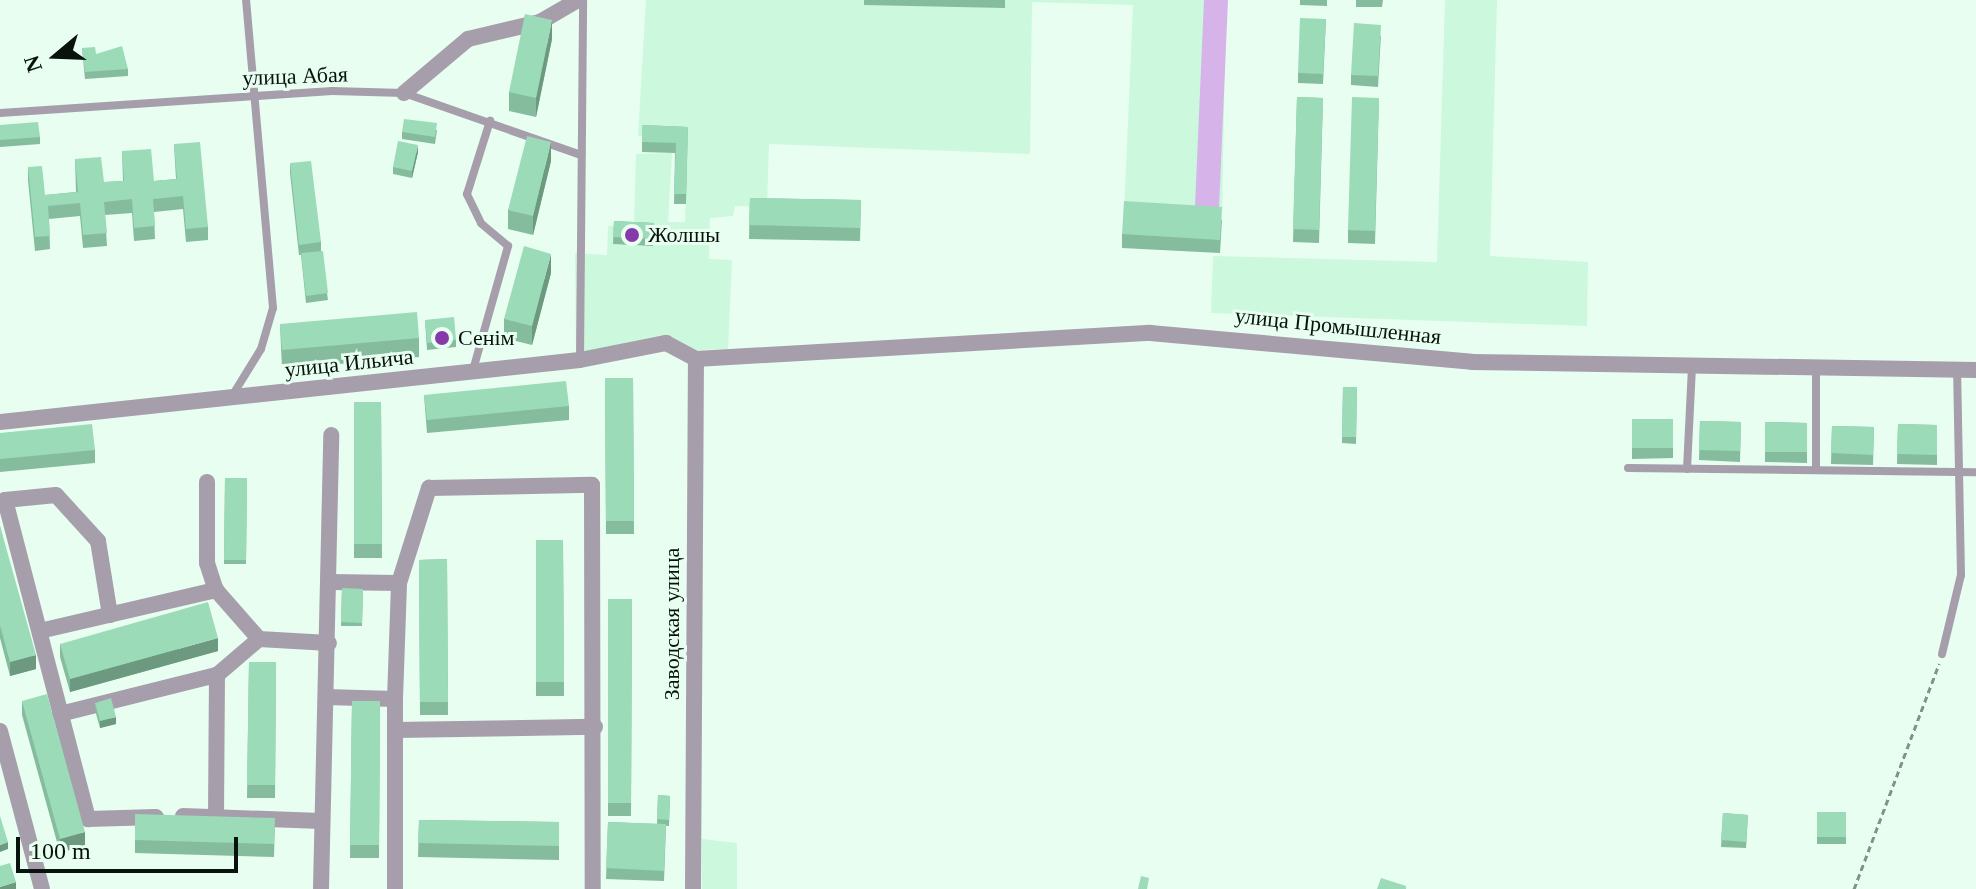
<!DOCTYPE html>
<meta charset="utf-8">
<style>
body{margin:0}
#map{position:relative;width:1976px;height:889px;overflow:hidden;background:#e8fef1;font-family:Georgia,serif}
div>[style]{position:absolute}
.built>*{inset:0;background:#ccf8de}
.forest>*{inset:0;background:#d6b4e9}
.path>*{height:3px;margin-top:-1.5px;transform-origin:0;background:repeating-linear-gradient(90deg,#819389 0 6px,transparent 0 10px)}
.service>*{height:8px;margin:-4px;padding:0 4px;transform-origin:4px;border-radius:4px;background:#a69eab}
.minor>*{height:16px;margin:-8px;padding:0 8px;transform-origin:8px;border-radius:8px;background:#a69eab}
.wall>*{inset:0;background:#85bc9d}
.shaded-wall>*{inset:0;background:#6c9980}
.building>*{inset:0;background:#9bdbb7}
.dots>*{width:22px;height:22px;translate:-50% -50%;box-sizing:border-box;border:4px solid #e8fef1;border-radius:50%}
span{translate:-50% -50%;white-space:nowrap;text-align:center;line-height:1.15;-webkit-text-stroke:6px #e8fef1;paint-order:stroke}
.street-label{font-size:22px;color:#07130c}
.poi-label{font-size:22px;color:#07130c}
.left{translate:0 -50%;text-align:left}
.north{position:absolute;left:16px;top:16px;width:80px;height:80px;-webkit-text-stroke:6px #e8fef1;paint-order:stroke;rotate:251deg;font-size:22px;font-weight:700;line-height:32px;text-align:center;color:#07130c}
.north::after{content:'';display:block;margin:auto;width:28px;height:36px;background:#07130c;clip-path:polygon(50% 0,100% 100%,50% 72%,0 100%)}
.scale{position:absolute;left:16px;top:837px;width:222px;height:36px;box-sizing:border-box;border:4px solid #07130c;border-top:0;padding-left:10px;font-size:24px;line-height:28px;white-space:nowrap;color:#07130c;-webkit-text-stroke:6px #e8fef1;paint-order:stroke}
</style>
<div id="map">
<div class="built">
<div style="clip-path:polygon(646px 0,1226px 0,1222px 220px,1124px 215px,1133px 5px,1032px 2px,1030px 154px,769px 144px,767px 207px,735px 206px,733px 216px,710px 218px,709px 259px,732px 260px,728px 349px,696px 350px,666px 338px,576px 355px,575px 253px,607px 255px,608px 226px,634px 225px,636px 154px,672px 153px,668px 222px,685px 222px,688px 137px,638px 136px)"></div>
<div style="clip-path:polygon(1445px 0,1497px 0,1490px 256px,1588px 262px,1587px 326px,1211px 313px,1213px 256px,1437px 262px)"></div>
<div style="clip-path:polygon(702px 839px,737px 843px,737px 889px,702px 889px)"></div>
</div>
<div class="forest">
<div style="clip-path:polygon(1204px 0,1228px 0,1219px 209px,1195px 206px)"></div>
</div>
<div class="path">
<div style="left:1854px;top:889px;width:241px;rotate:-69.3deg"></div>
</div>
<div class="service">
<div style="left:0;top:113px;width:333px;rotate:-3.8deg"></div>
<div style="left:332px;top:91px;width:72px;rotate:1.6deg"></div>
<div style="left:404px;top:93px;width:188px;rotate:19.3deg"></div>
<div style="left:580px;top:359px;width:359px;rotate:-89.5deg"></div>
<div style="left:473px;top:370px;width:129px;rotate:-74.2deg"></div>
<div style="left:508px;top:246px;width:35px;rotate:-140deg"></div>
<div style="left:481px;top:223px;width:32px;rotate:-116deg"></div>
<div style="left:467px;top:194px;width:77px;rotate:-72.5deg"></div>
<div style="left:232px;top:396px;width:55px;rotate:-58.3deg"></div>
<div style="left:261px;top:349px;width:43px;rotate:-73.7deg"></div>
<div style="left:273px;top:308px;width:309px;rotate:-95deg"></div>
<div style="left:1628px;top:468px;width:348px;rotate:0.7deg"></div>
<div style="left:1687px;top:469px;width:104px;rotate:-87.2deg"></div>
<div style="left:1816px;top:470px;width:103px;rotate:-90deg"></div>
<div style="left:1942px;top:654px;width:81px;rotate:-76.5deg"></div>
<div style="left:1961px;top:575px;width:205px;rotate:-91.1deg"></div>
</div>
<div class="minor">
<div style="left:404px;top:93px;width:84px;rotate:-40.2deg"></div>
<div style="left:468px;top:39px;width:74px;rotate:-13.3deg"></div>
<div style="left:540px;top:22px;width:44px;rotate:-30.1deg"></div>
<div style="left:696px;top:359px;width:455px;rotate:-3.3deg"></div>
<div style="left:1150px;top:333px;width:323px;rotate:5.1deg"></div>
<div style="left:1472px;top:362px;width:504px;rotate:0.91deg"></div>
<div style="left:0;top:422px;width:583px;rotate:-6.1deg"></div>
<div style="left:580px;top:360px;width:88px;rotate:-11.2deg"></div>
<div style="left:666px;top:343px;width:34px;rotate:28deg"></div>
<div style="left:207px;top:482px;width:81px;rotate:90deg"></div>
<div style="left:207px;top:563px;width:28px;rotate:72deg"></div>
<div style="left:329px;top:582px;width:70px;rotate:0.8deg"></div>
<div style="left:110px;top:615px;width:75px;rotate:-99.2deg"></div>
<div style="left:98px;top:541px;width:62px;rotate:-132.4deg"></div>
<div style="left:56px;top:495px;width:51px;rotate:174.4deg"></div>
<div style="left:5px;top:500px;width:330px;rotate:75.4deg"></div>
<div style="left:88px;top:819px;width:68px;rotate:-1.7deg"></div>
<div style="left:44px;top:630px;width:177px;rotate:-13.1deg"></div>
<div style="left:216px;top:590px;width:65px;rotate:48.7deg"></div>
<div style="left:259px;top:639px;width:70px;rotate:3.3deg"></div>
<div style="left:326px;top:697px;width:69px;rotate:1.7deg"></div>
<div style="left:395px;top:699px;width:116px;rotate:-88deg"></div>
<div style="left:399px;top:583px;width:100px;rotate:-72.5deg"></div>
<div style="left:429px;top:488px;width:163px;rotate:-1.1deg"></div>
<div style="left:592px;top:485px;width:404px;rotate:89.9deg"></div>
<div style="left:395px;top:699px;width:190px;rotate:90deg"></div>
<div style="left:60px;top:714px;width:162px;rotate:-14deg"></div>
<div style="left:217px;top:675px;width:55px;rotate:-40.6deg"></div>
<div style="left:395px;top:730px;width:200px;rotate:-0.9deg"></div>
<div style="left:0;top:731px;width:163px;rotate:75.1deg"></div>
<div style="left:183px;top:816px;width:138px;rotate:2.1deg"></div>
<div style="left:216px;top:816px;width:141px;rotate:-89.6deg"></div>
<div style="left:321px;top:889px;width:454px;rotate:-88.7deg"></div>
<div style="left:693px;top:889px;width:530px;rotate:-89.68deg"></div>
</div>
<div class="wall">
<div style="clip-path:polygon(864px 0,1005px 0,1005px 8px,864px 5px)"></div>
<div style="clip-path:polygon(1300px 0,1327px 0,1327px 6px,1300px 5px)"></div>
<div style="clip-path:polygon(1356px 0,1383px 0,1382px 7px,1356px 7px)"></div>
<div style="clip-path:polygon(1326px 19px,1323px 84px,1298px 83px,1298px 73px)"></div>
<div style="clip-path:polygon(1381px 35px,1378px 87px,1351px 85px,1351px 75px)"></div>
<div style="clip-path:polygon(552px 39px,536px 117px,509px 111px,509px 92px)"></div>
<div style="clip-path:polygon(82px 48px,128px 69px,128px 76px,85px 79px)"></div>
<div style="clip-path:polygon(1297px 97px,1323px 98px,1319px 243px,1293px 242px)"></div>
<div style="clip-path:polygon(1379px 98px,1375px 244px,1348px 243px,1348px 230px)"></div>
<div style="clip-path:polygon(0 125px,40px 137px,40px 144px,0 147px)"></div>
<div style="clip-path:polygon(642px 125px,688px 127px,686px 204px,674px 204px,675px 153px,642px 152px)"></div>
<div style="clip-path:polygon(437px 130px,435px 144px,402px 139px,402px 132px)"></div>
<div style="clip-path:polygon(174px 144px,208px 227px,208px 240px,186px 242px,183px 209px,154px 212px,155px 239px,134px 241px,132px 213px,105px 215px,107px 246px,83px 248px,80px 216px,49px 219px,50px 249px,35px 251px,28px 180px,28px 167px,45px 195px,76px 192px,75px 159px,104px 182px,123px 181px,122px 151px,154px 181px,176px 179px)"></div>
<div style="clip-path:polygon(418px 152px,412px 178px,393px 174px,393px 167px)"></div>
<div style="clip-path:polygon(551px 161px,533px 235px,508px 229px,508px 210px)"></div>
<div style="clip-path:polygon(290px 163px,321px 242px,321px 251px,328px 300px,306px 303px,301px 255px,299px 255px,290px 173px)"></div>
<div style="clip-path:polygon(750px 198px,861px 200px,860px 241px,749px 239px)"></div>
<div style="clip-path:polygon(1222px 220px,1220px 253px,1122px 248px,1122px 234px)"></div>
<div style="clip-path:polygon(614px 221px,654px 223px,653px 246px,613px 244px)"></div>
<div style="clip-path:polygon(551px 273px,532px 345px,504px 338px,504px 319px)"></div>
<div style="clip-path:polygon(425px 320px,456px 340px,456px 347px,427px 350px)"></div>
<div style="clip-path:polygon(280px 324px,419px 338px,419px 357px,282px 369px)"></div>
<div style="clip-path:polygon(605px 378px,633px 378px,634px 534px,606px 534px)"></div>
<div style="clip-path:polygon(1343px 387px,1357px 387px,1356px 444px,1342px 443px)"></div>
<div style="clip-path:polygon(424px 395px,569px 406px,569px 420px,427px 433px)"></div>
<div style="clip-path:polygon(354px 402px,381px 402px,382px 558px,354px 558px)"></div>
<div style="clip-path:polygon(1632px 419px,1673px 419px,1673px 458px,1632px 459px)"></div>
<div style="clip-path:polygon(1700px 421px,1741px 422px,1740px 462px,1699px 460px)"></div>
<div style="clip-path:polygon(1765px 422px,1807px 423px,1807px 463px,1765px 462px)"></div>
<div style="clip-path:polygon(1898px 424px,1937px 425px,1937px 465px,1897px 464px)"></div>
<div style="clip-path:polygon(1832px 426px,1874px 427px,1873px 465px,1831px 464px)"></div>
<div style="clip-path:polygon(0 433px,95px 450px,95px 463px,0 472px)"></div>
<div style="clip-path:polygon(225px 478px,247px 478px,246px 564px,224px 564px)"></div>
<div style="clip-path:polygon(0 526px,36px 669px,10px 676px,0 638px)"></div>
<div style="clip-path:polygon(536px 540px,563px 540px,564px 696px,536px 696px)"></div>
<div style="clip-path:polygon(447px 559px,448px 715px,420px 715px,419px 560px)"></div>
<div style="clip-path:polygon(342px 588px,363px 589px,362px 626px,341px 626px)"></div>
<div style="clip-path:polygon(608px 599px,632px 599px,631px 816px,608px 816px)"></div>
<div style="clip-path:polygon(60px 644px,218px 651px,70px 692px,60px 657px)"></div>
<div style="clip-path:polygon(249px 662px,276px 662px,275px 798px,247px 798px)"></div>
<div style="clip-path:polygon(22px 701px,85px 845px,60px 853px,22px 715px)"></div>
<div style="clip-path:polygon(352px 701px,380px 701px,379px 858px,350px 858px)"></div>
<div style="clip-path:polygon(95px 703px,116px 724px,100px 728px,95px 710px)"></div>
<div style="clip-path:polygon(658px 795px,670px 796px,669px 826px,666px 826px,664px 881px,606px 879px,608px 822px,657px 824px)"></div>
<div style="clip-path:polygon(1817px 812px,1846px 812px,1846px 844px,1817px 844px)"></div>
<div style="clip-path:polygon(1723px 813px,1748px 815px,1746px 848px,1721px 847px)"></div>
<div style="clip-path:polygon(275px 818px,274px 857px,135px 853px,135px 840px)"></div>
<div style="clip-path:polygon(419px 820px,559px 822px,559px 860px,418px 857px)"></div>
</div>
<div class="shaded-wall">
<div style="clip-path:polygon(552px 20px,552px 39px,536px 117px,536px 98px)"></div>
<div style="clip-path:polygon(551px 142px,551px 161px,533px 235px,533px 216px)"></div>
<div style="clip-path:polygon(418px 145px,418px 152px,412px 178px,412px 171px)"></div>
<div style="clip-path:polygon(551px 254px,551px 273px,532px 345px,532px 326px)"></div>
<div style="clip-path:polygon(218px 638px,218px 651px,70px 692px,70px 679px)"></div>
<div style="clip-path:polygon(36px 655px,36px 669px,10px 676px,10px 662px)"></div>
<div style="clip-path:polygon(116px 717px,116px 724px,100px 728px,100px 721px)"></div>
<div style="clip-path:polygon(85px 832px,85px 845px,60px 853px,60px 839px)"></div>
<div style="clip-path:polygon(8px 842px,8px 849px,0 852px,0 845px)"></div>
<div style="clip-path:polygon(16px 882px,16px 889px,0 889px,0 887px)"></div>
</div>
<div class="building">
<div style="clip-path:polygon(525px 14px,552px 20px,536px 98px,509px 92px)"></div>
<div style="clip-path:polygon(1300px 18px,1326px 19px,1323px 74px,1298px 73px)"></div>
<div style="clip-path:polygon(1354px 23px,1381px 25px,1378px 76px,1351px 75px)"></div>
<div style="clip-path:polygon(122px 46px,128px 69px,85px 72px,82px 48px,95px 47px,96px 54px)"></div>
<div style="clip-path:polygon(1297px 97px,1323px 98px,1319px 230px,1293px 229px)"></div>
<div style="clip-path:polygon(1352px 97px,1379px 98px,1375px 231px,1348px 230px)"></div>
<div style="clip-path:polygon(404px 119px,437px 123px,435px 137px,402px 132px)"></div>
<div style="clip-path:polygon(38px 122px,40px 137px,0 140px,0 125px)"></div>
<div style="clip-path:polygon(642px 125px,688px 127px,686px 194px,674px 194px,676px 143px,642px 142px)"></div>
<div style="clip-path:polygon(527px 136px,551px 142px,533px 216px,508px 210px)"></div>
<div style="clip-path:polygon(398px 141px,418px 145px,412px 171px,393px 167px)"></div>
<div style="clip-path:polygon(200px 142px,208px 227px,186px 229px,183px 196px,153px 199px,155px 226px,134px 228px,132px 199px,104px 202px,107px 233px,83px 235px,80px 203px,48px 206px,50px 236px,35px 237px,28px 167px,42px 166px,45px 195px,78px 192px,75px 159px,101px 157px,104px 182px,124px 181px,122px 151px,151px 149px,154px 181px,177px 179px,174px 144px)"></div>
<div style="clip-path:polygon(311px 161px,321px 242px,299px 245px,290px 163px)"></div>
<div style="clip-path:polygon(750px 198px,861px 200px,860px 228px,749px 225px)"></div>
<div style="clip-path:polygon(1124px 201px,1222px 207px,1220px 240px,1122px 234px)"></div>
<div style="clip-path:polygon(614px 221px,654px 223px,653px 239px,613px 237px)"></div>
<div style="clip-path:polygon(524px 246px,551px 254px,532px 326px,504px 319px)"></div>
<div style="clip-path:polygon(323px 251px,328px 293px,306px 296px,301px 253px)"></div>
<div style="clip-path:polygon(417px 312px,419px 338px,282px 350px,280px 324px)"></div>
<div style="clip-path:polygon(454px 317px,456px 340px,427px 343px,425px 320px)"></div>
<div style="clip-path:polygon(605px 378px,633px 378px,634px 521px,606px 521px)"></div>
<div style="clip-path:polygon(566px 381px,569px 406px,427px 420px,424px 395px)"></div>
<div style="clip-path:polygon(1343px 387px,1357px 387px,1356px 437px,1342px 437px)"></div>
<div style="clip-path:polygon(354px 402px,381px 402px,382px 544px,354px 544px)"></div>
<div style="clip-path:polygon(1632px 419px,1673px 419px,1673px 448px,1632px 448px)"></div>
<div style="clip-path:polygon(1700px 421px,1741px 422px,1740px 451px,1699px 450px)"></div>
<div style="clip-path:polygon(1765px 422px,1807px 423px,1807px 452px,1765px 452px)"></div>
<div style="clip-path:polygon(92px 424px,95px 450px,0 459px,0 433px)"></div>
<div style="clip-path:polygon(1898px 424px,1937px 425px,1937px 455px,1897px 454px)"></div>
<div style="clip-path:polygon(1832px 426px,1874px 427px,1873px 455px,1831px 453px)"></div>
<div style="clip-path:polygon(225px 478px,247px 478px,246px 560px,224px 560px)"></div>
<div style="clip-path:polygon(0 526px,36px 655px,10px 662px,0 625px)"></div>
<div style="clip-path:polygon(536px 540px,563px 540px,564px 682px,536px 682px)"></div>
<div style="clip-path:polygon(447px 559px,448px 702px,420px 702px,419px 560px)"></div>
<div style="clip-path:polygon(342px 588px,363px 589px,362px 623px,341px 622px)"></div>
<div style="clip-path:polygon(608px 599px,632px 599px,631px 803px,608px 803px)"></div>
<div style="clip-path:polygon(208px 602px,218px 638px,70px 679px,60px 644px)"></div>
<div style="clip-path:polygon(249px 662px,276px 662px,275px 785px,247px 785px)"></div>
<div style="clip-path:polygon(47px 694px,85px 832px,60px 839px,22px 701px)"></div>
<div style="clip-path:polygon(111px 698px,116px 717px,100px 721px,95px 703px)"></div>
<div style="clip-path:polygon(352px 701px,380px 701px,379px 845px,350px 845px)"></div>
<div style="clip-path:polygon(658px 795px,670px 796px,669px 820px,657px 819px)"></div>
<div style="clip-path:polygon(1817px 812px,1846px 812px,1846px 837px,1817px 837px)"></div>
<div style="clip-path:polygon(1723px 813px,1748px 815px,1746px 842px,1721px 840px)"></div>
<div style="clip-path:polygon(135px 814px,275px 818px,274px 844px,135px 840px)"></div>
<div style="clip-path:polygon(0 816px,8px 842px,0 845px)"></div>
<div style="clip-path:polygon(419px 820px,559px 822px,559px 846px,418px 843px)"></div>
<div style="clip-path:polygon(608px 822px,666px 824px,664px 871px,606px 868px)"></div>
<div style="clip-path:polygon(10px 863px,16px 882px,0 887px,0 866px)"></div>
<div style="clip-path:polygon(1141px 876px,1149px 878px,1147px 889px,1138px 889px)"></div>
<div style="clip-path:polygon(1381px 878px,1406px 886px,1406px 889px,1377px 889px)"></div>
</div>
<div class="dots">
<div style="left:632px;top:235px;background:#8739aa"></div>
<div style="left:442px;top:338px;background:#8739aa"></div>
</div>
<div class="street-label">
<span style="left:295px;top:76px;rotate:-2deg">улица Абая</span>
<span style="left:1338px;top:326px;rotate:6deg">улица Промышленная</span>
<span style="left:349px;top:363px;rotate:-6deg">улица Ильича</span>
<span style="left:672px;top:624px;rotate:-90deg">Заводская улица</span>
</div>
<div class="poi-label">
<span class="left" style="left:648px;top:235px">Жолшы</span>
<span class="left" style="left:458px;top:338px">Сенiм</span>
</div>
<div class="north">N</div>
<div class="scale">100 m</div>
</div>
